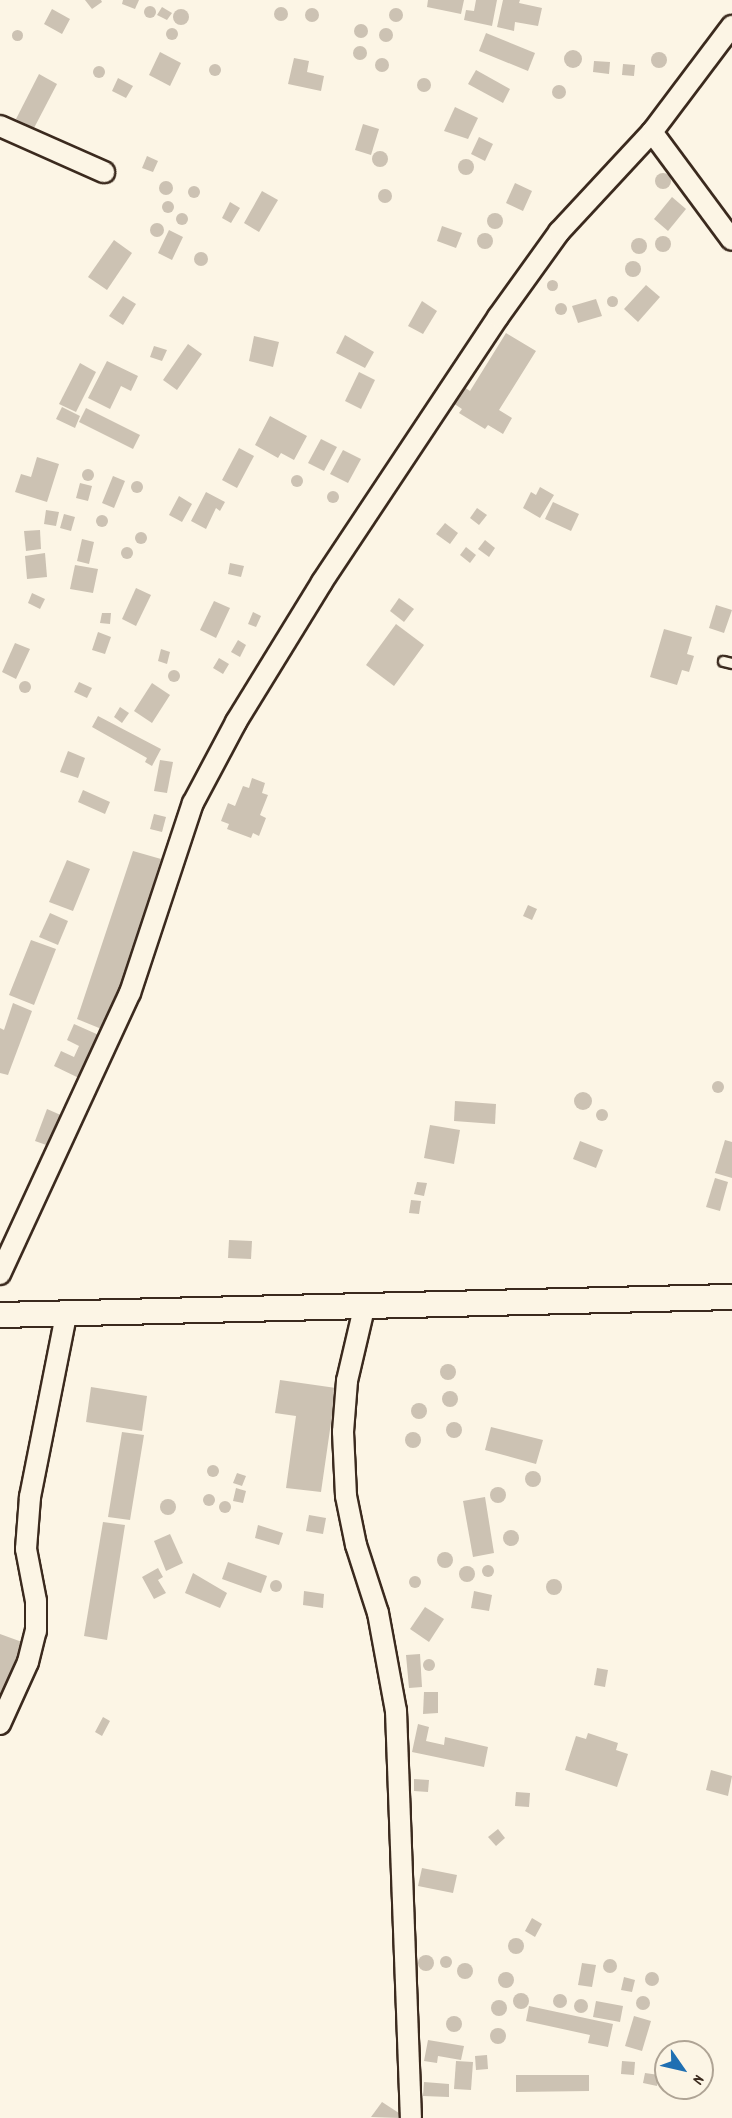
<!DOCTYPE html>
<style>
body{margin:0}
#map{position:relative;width:732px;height:2118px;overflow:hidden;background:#fcf5e5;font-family:Dekko,sans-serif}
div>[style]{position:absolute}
.building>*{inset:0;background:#ccc2b3}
.round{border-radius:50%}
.roads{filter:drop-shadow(2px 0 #3b2a1e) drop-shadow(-2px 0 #3b2a1e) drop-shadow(0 2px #3b2a1e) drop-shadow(0 -2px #3b2a1e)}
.service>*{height:9px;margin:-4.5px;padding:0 4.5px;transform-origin:4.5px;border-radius:4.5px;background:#fcf5e5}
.minor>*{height:20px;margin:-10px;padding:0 10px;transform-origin:10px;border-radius:10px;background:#fcf5e5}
.tertiary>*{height:24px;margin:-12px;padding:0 12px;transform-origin:12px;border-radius:12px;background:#fcf5e5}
span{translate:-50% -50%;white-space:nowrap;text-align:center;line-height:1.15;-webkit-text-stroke:4.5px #fcf5e5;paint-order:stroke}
.north{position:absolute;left:654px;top:2040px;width:60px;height:60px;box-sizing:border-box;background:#fcf5e5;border:2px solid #afa495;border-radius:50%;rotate:124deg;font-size:16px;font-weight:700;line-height:24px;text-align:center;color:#3b2a1e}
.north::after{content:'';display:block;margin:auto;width:21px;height:27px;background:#1f6fb2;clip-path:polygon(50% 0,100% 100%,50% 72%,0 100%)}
</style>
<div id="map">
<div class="building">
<div style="clip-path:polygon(85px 0,101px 0,102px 2px,92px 9px)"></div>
<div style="clip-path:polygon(123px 0,139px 0,135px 9px,122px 4px)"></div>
<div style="clip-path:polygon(428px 0,464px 0,461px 14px,427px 7px)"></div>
<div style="clip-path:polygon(476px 0,497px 0,492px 26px,464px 20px,466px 10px,474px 11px)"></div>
<div style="clip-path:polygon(503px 0,520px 0,519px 3px,542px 8px,538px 26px,515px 22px,514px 31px,497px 27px)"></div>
<div class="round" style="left:144px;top:6px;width:12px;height:12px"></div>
<div class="round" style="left:274px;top:7px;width:14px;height:14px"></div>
<div style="clip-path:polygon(162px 7px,172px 13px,167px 20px,157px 15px)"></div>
<div class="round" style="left:305px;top:8px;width:14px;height:14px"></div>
<div class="round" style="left:389px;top:8px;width:14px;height:14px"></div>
<div style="clip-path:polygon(52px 9px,70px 19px,62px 34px,44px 24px)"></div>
<div class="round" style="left:173px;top:9px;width:16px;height:16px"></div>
<div class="round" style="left:354px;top:24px;width:14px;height:14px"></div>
<div class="round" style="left:379px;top:28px;width:14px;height:14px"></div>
<div class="round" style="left:166px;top:28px;width:12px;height:12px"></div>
<div class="round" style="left:11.5px;top:29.5px;width:11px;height:11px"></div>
<div style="clip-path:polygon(486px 33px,535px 53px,528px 71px,479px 51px)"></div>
<div class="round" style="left:353px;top:46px;width:14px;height:14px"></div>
<div class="round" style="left:564px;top:50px;width:18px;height:18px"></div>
<div class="round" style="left:651px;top:52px;width:16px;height:16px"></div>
<div style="clip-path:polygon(160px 52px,181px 63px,170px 86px,149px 75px)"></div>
<div class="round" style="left:375px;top:58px;width:14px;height:14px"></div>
<div style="clip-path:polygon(294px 58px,309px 61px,307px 72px,324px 76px,321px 91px,288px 84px)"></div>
<div style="clip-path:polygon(594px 61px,610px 62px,609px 74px,593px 72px)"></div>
<div class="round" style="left:209px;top:64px;width:12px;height:12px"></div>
<div style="clip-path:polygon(623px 64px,635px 65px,634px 76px,622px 75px)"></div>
<div class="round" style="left:93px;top:66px;width:12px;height:12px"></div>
<div style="clip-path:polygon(476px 70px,510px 89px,503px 103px,468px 84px)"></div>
<div style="clip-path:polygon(39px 74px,57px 84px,34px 128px,16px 119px)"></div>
<div class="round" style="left:417px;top:78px;width:14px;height:14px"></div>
<div style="clip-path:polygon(118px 78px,133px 86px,126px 98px,112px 91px)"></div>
<div class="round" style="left:552px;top:85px;width:14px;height:14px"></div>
<div style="clip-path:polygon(455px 107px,478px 118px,468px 139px,444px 131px)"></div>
<div style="clip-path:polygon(363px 124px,379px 129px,371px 155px,355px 150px)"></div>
<div style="clip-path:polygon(479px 137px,493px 144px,485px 161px,471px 154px)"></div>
<div class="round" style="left:372px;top:151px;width:16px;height:16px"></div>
<div style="clip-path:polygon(147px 156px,158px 161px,153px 172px,142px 168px)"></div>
<div class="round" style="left:458px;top:159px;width:16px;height:16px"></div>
<div class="round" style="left:655px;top:173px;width:16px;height:16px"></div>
<div class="round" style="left:159px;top:181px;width:14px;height:14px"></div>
<div style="clip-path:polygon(515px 183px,532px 191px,523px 211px,506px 203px)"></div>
<div class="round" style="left:188px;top:186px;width:12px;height:12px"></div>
<div class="round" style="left:378px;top:189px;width:14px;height:14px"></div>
<div style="clip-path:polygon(262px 191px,278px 200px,259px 232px,244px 223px)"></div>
<div style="clip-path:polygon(672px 197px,686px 209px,668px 231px,654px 219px)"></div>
<div class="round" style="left:162px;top:201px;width:12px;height:12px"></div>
<div style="clip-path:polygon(230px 202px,240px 208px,231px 223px,222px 218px)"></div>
<div class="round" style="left:487px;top:213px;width:16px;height:16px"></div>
<div class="round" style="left:176px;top:213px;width:12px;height:12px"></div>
<div class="round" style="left:150px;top:223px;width:14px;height:14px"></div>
<div style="clip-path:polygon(442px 226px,462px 233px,456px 248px,437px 241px)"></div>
<div style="clip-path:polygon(169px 230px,183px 237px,172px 260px,158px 253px)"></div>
<div class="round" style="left:477px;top:233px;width:16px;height:16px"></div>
<div class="round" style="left:655px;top:236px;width:16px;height:16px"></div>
<div class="round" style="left:631px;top:238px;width:16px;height:16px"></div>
<div style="clip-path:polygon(114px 240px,132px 253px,107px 290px,88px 277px)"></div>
<div class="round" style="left:194px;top:252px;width:14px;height:14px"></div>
<div class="round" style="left:625px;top:261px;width:16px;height:16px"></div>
<div class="round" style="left:546.5px;top:279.5px;width:11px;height:11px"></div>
<div style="clip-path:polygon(646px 285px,660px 297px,638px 322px,624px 309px)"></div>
<div class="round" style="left:606.5px;top:295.5px;width:11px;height:11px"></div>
<div style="clip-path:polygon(123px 296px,136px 304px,123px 325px,109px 316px)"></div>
<div style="clip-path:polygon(596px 299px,602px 316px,578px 323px,572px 306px)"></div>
<div style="clip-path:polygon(422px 301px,437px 311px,423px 334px,408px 326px)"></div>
<div class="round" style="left:555px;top:303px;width:12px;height:12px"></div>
<div style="clip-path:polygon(506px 333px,536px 351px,499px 410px,512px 418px,503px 434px,488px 425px,485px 429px,459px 413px,462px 409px,453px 403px,464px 387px,470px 391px)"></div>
<div style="clip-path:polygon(345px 335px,374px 352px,365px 368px,336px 353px)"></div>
<div style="clip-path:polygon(254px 336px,279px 342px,273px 367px,249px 361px)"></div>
<div style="clip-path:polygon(188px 344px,202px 354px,177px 390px,163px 380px)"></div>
<div style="clip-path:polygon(154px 346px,167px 350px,162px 361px,150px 357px)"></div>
<div style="clip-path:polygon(107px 361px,138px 376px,131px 391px,121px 386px,110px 409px,88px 398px)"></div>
<div style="clip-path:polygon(80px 363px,96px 372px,76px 412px,59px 404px)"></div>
<div style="clip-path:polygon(359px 372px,375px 380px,361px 409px,345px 401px)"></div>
<div style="clip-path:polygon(62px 407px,80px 416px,75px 428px,56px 419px)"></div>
<div style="clip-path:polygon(86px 408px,140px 435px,133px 449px,79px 422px)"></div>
<div style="clip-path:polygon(270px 416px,307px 436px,294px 460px,281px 453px,278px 458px,255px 445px)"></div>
<div style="clip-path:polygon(321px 439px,337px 447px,324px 471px,308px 463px)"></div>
<div style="clip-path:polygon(239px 448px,254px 456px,237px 488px,222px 480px)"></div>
<div style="clip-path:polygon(343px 450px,361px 459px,348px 483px,330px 474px)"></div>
<div style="clip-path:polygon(37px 457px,59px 464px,47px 502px,15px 492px,21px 474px,31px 477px)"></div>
<div class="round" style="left:82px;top:469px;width:12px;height:12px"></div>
<div class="round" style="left:291px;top:475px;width:12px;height:12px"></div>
<div style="clip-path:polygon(113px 476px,125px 481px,114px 508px,102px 503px)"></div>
<div class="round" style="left:131px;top:481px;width:12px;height:12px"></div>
<div style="clip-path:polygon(80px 483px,92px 486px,88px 501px,76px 498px)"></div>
<div style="clip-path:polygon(540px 487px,554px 495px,540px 518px,523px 508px,531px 492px,536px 495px)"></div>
<div class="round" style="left:327px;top:491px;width:12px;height:12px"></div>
<div style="clip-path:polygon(206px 492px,225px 502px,220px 511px,216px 508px,206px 529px,191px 521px)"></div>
<div style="clip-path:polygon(179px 496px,192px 504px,182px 522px,169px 515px)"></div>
<div style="clip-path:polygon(553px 502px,579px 514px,571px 531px,545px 519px)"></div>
<div style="clip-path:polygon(477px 508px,487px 515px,479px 525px,470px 518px)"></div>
<div style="clip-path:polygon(46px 510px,59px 512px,56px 526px,44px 524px)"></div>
<div style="clip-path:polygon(64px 514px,75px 517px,71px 531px,60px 528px)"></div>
<div class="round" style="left:96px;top:515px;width:12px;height:12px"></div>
<div style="clip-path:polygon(445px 523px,458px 533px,450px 544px,436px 534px)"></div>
<div style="clip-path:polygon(40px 530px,41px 549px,26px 551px,24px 531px)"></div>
<div class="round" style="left:135px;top:532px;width:12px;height:12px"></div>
<div style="clip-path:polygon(82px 539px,94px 542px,89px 564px,77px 561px)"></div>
<div style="clip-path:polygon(485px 540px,495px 548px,489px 557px,478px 549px)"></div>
<div class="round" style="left:121px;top:547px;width:12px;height:12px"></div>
<div style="clip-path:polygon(466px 547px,476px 555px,470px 563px,460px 555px)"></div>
<div style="clip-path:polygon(45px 553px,47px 577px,27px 579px,25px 556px)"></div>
<div style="clip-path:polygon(230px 563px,244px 566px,241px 577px,228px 574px)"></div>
<div style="clip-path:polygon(75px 565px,98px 569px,93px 593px,70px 589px)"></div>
<div style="clip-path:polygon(136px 588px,151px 595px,136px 626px,122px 619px)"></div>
<div style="clip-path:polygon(32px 593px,45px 599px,40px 609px,28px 603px)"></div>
<div style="clip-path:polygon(399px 598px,414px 609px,404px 622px,390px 611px)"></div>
<div style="clip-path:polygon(214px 601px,230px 608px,216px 638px,200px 630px)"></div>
<div style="clip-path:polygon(716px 605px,732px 610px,724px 633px,709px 628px)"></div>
<div style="clip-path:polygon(253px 612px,261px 616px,256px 627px,248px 624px)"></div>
<div style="clip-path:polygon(102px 613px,111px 613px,110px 624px,100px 623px)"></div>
<div style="clip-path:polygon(396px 624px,424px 645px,394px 686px,366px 665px)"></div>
<div style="clip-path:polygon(664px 629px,692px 637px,687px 654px,694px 656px,689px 672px,682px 670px,677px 685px,650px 677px)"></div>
<div style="clip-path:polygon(98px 632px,111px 637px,105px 654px,92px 650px)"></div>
<div style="clip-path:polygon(238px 640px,246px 645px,240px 657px,231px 652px)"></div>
<div style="clip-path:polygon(15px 643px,30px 649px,16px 679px,2px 672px)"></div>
<div style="clip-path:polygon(161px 649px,170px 652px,167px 664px,158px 661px)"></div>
<div style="clip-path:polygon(219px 658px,229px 664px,223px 674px,213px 668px)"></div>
<div class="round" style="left:168px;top:670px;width:12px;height:12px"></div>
<div class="round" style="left:19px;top:681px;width:12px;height:12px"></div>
<div style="clip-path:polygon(79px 682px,92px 688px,87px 698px,74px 692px)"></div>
<div style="clip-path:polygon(152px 683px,170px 695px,152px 723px,134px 711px)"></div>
<div style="clip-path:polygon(120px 707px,129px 713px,122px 723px,114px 717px)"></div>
<div style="clip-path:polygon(98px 716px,161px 749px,152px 766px,145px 762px,147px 758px,92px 727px)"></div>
<div style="clip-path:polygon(68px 751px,85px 758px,78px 778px,60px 772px)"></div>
<div style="clip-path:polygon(160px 760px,173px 762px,167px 793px,154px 791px)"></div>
<div style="clip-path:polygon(252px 778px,265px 783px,262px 793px,268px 795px,260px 815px,266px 818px,259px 836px,253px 833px,251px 838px,227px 829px,229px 824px,221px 821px,228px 803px,235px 806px,243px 786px,249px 788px)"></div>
<div style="clip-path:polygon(83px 790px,110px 802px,105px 814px,78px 802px)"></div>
<div style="clip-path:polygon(154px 814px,166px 817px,162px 832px,150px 829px)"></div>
<div style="clip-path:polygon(133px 851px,161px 859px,121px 988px,104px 1030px,77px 1019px)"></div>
<div style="clip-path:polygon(67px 860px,90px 869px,73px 911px,49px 902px)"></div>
<div style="clip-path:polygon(528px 905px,537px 909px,532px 920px,523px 916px)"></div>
<div style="clip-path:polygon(50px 913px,68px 921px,58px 945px,39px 937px)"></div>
<div style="clip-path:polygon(31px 940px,56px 949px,34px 1005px,9px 995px)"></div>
<div style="clip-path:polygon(13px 1003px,32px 1011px,8px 1075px,0 1073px,0 1028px,4px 1030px)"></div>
<div style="clip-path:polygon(74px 1024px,101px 1036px,81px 1079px,54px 1066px,61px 1051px,74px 1057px,79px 1046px,67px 1040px)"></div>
<div class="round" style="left:712px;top:1081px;width:12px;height:12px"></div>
<div class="round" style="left:574px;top:1092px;width:18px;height:18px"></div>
<div style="clip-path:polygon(455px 1101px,496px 1104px,495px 1124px,454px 1121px)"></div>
<div class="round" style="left:596px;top:1109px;width:12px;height:12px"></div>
<div style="clip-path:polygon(47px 1109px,63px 1116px,52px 1147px,35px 1141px)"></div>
<div style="clip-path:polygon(430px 1125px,460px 1130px,454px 1164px,424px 1158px)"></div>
<div style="clip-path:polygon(725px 1140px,732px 1142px,732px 1178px,715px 1173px)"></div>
<div style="clip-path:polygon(580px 1141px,603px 1150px,596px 1168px,573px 1159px)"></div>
<div style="clip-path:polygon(715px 1178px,728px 1182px,720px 1211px,706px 1207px)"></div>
<div style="clip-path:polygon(417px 1182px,427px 1183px,424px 1196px,414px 1194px)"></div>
<div style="clip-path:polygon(411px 1200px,421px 1201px,419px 1214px,409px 1213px)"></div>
<div style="clip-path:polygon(229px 1240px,252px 1241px,251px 1259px,228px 1258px)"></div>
<div class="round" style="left:440px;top:1364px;width:16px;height:16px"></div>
<div style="clip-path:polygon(280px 1380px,336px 1388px,321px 1492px,286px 1488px,296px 1416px,275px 1413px)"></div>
<div style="clip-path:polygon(91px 1387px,147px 1396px,142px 1431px,86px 1422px)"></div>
<div class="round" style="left:442px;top:1391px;width:16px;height:16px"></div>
<div class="round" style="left:411px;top:1403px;width:16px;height:16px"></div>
<div class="round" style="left:446px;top:1422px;width:16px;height:16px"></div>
<div style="clip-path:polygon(491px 1427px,543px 1440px,536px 1464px,485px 1450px)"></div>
<div class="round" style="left:405px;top:1432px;width:16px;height:16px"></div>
<div style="clip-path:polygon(122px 1432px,144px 1435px,130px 1520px,108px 1517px)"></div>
<div class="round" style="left:207px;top:1465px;width:12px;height:12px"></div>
<div class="round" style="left:525px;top:1471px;width:16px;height:16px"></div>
<div style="clip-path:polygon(237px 1473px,246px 1476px,242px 1486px,233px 1483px)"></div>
<div class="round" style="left:490px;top:1487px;width:16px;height:16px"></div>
<div style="clip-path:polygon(236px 1488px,246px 1491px,243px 1503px,233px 1501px)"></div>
<div class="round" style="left:203px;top:1494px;width:12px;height:12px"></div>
<div style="clip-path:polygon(485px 1497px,494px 1553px,473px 1557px,463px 1501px)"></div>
<div class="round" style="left:160px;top:1499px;width:16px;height:16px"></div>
<div class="round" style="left:219px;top:1501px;width:12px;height:12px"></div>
<div style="clip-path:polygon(309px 1515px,326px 1518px,323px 1534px,306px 1531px)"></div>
<div style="clip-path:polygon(103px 1522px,125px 1525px,107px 1640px,84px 1636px)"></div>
<div style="clip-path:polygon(258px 1525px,283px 1533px,279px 1545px,255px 1538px)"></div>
<div class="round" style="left:503px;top:1530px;width:16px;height:16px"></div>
<div style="clip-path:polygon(170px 1534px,183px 1563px,166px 1571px,154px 1541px)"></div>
<div class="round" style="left:437px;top:1552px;width:16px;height:16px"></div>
<div style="clip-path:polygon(228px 1562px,267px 1576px,261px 1593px,222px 1579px)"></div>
<div class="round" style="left:482px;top:1565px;width:12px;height:12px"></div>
<div class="round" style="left:459px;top:1566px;width:16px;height:16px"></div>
<div style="clip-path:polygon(158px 1568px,163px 1577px,158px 1580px,166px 1593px,154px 1599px,142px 1577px)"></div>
<div style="clip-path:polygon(193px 1573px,227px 1593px,220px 1608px,185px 1593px)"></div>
<div class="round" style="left:409px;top:1576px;width:12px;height:12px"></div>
<div class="round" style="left:546px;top:1579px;width:16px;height:16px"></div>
<div class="round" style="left:270px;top:1580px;width:12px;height:12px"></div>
<div style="clip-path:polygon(304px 1591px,324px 1594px,323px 1608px,303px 1605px)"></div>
<div style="clip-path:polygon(474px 1591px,492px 1595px,489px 1611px,471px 1608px)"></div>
<div style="clip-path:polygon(425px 1607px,444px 1619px,429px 1642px,410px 1629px)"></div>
<div style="clip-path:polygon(0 1634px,22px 1642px,0 1700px)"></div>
<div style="clip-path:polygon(420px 1654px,422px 1687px,409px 1688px,406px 1655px)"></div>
<div class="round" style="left:423px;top:1659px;width:12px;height:12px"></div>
<div style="clip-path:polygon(597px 1668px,608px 1670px,605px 1687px,594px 1685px)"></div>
<div style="clip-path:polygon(424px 1692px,438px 1692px,438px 1713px,423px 1714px)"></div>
<div style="clip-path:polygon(103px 1717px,110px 1721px,102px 1736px,95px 1732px)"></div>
<div style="clip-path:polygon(418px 1724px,429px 1727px,426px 1741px,444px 1745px,445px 1737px,488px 1747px,484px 1767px,412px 1752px)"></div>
<div style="clip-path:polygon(588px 1733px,618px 1743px,616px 1750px,628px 1754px,617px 1787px,565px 1770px,576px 1736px,586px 1739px)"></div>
<div style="clip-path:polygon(711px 1770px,732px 1776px,728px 1796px,706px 1790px)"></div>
<div style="clip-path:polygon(414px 1779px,429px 1780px,428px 1792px,414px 1791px)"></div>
<div style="clip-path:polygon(516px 1792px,530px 1793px,529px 1807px,515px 1806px)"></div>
<div style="clip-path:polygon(498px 1829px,505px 1838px,496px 1846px,488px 1837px)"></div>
<div style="clip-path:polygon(422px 1868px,457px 1875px,453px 1893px,418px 1886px)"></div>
<div style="clip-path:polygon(532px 1918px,542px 1924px,535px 1937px,525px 1931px)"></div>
<div class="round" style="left:508px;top:1938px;width:16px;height:16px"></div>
<div class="round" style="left:418px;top:1955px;width:16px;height:16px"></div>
<div class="round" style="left:440px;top:1956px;width:12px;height:12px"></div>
<div class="round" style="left:603px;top:1959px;width:14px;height:14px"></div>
<div class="round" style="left:457px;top:1963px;width:16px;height:16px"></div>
<div style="clip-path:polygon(582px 1963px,596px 1965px,592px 1987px,578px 1985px)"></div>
<div class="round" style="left:498px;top:1972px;width:16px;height:16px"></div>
<div class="round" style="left:645px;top:1972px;width:14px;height:14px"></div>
<div style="clip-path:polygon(624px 1977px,635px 1980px,632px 1992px,621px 1990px)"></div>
<div class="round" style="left:513px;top:1993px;width:16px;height:16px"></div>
<div class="round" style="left:553px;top:1994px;width:14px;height:14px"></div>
<div class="round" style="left:636px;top:1996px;width:14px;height:14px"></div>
<div class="round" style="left:574px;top:1999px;width:14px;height:14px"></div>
<div class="round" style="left:491px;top:2000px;width:16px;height:16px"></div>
<div style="clip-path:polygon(596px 2001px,623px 2006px,620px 2022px,593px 2017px)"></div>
<div style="clip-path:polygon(529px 2006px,613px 2024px,608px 2047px,588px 2043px,590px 2035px,526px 2021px)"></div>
<div class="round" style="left:446px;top:2016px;width:16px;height:16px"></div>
<div style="clip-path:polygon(634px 2016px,651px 2021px,642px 2051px,625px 2046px)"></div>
<div class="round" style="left:490px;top:2028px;width:16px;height:16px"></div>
<div style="clip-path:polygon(428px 2040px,464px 2046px,461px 2060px,438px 2056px,437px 2063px,424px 2061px)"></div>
<div style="clip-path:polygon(487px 2055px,488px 2069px,476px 2070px,475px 2056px)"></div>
<div style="clip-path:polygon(456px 2061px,473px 2062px,471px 2090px,454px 2089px)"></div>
<div style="clip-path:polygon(622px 2061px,635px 2062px,634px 2075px,621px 2074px)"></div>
<div style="clip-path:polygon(645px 2073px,659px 2075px,657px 2086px,643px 2083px)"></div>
<div style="clip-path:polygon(516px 2075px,589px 2075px,589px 2091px,516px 2092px)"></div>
<div style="clip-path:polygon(424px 2082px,449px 2084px,449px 2097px,423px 2096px)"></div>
<div style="clip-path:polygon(382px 2102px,402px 2115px,400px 2118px,371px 2117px)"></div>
</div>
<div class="roads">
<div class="service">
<div style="left:723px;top:661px;width:9px;rotate:13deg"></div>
</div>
<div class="minor">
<div style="left:0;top:126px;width:114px;rotate:23.9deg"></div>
<div style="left:652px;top:132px;width:134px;rotate:53.5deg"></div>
<div style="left:0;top:1274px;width:310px;rotate:-65.2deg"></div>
<div style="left:130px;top:993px;width:200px;rotate:-71.7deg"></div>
<div style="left:193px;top:803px;width:92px;rotate:-62deg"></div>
<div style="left:236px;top:722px;width:164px;rotate:-58.4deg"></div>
<div style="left:322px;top:582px;width:318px;rotate:-56.4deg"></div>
<div style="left:498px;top:317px;width:105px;rotate:-54.3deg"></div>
<div style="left:559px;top:232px;width:137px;rotate:-47.1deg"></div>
<div style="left:652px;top:132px;width:133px;rotate:-53deg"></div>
<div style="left:365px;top:1304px;width:79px;rotate:103.2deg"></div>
<div style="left:347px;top:1381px;width:51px;rotate:94.5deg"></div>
<div style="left:343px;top:1432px;width:64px;rotate:87.3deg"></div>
<div style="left:346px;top:1496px;width:50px;rotate:78.5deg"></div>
<div style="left:356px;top:1545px;width:71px;rotate:72.1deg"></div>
<div style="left:378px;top:1613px;width:100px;rotate:79.6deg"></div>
<div style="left:396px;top:1711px;width:407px;rotate:87.9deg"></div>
<div style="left:0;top:1724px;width:68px;rotate:-65.7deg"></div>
<div style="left:28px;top:1662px;width:32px;rotate:-76deg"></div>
<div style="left:36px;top:1631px;width:30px;rotate:-90deg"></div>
<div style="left:36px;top:1601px;width:53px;rotate:-100.9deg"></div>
<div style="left:26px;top:1549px;width:52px;rotate:-85.6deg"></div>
<div style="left:30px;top:1497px;width:185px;rotate:-78.8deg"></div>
</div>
<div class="tertiary">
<div style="left:0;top:1315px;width:732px;rotate:-1.41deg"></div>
</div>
</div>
<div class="north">N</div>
</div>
